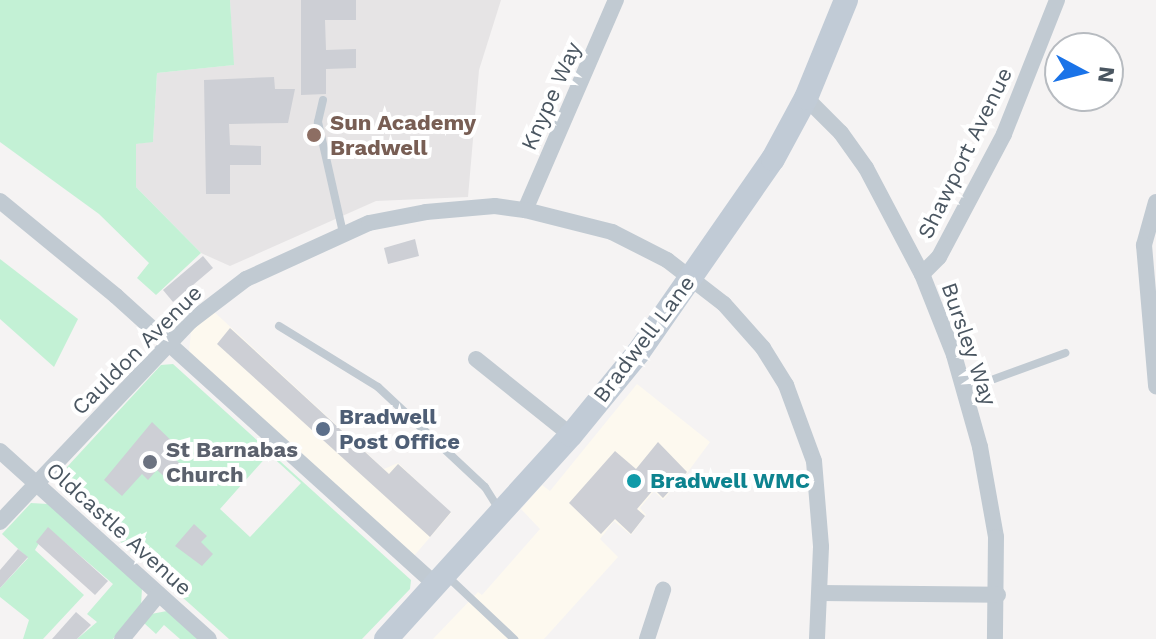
<!DOCTYPE html>
<style>
body{margin:0}
#map{position:relative;width:1156px;height:639px;overflow:hidden;background:#f5f3f3;font-family:"Work Sans",sans-serif}
div>[style]{position:absolute}
.commercial>*{inset:0;background:#fdf9ef}
.education>*{inset:0;background:#e6e4e5}
.green>*{inset:0;background:#c3f1d5}
.building>*{inset:0;background:#cdcfd5}
.lane>*{height:8px;margin:-4px;padding:0 4px;transform-origin:4px;border-radius:4px;background:#c1cad2}
.street>*{height:16px;margin:-8px;padding:0 8px;transform-origin:8px;border-radius:8px;background:#c1cad2}
.secondary>*{height:24px;margin:-12px;padding:0 12px;transform-origin:12px;border-radius:12px;background:#c1cbd6}
.dots>*{width:22px;height:22px;translate:-50% -50%;box-sizing:border-box;border:4px solid #fff;border-radius:50%}
span{translate:-50% -50%;white-space:nowrap;text-align:center;line-height:1.15;-webkit-text-stroke:8px #fff;paint-order:stroke}
.street-label{font-size:22px;color:#4a5661}
.education-label{font-size:22px;color:#785e54;font-weight:700}
.left{translate:0 -50%;text-align:left}
.service-label{font-size:22px;color:#4e5e75;font-weight:700}
.worship-label{font-size:22px;color:#5b616d;font-weight:700}
.culture-label{font-size:22px;color:#0d838f;font-weight:700}
.north{position:absolute;left:1044px;top:32px;width:80px;height:80px;box-sizing:border-box;background:#fff;border:2px solid #b7bbc0;border-radius:50%;rotate:97deg;font-size:22px;font-weight:700;line-height:32px;text-align:center;color:#4a5661}
.north::after{content:'';display:block;margin:auto;width:28px;height:36px;background:#1a73e8;clip-path:polygon(50% 0,100% 100%,50% 72%,0 100%)}
</style>
<div id="map">
<div class="commercial">
<div style="clip-path:polygon(211px 309px,384px 469px,398px 463px,451px 513px,413px 557px,189px 353px,191px 331px)"></div>
<div style="clip-path:polygon(637px 384px,710px 442px,687px 473px,663px 500px,654px 491px,640px 508px,646px 515px,631px 535px,614px 521px,600px 539px,618px 557px,544px 639px,433px 639px,478px 592px,482px 595px,540px 529px,521px 509px,542px 485px,550px 491px)"></div>
</div>
<div class="education">
<div style="clip-path:polygon(230px 0,501px 0,479px 70px,468px 197px,376px 201px,230px 266px,201px 253px,136px 187px,136px 144px,153px 141px,157px 73px,233px 65px)"></div>
</div>
<div class="green">
<div style="clip-path:polygon(0 0,230px 0,234px 65px,157px 73px,153px 142px,136px 144px,136px 187px,201px 253px,156px 295px,137px 278px,149px 263px,99px 214px,0 142px)"></div>
<div style="clip-path:polygon(0 259px,78px 319px,54px 367px,0 319px)"></div>
<div style="clip-path:polygon(evenodd,173px 364px,411px 580px,410px 589px,362px 639px,229px 639px,67px 494px,67px 467px,161px 365px,173px 364px,269px 454px,301px 483px,250px 537px,220px 509px,269px 454px)"></div>
<div style="clip-path:polygon(31px 503px,48px 504px,142px 588px,141px 606px,113px 639px,77px 639px,97px 622px,87px 614px,113px 584px,48px 528px,35px 550px,84px 595px,43px 639px,23px 639px,29px 620px,0 597px,0 588px,28px 558px,2px 534px)"></div>
<div style="clip-path:polygon(167px 611px,199px 639px,180px 639px,164px 625px,156px 634px,144px 623px,151px 614px)"></div>
</div>
<div class="building">
<div style="clip-path:polygon(301px 0,356px 0,356px 20px,325px 20px,326px 50px,356px 49px,356px 68px,326px 69px,326px 94px,301px 95px)"></div>
<div style="clip-path:polygon(274px 77px,275px 89px,295px 89px,288px 123px,229px 124px,230px 145px,261px 146px,261px 165px,230px 165px,230px 194px,206px 194px,204px 80px)"></div>
<div style="clip-path:polygon(415px 239px,419px 256px,388px 264px,384px 248px)"></div>
<div style="clip-path:polygon(203px 256px,213px 268px,173px 302px,163px 290px)"></div>
<div style="clip-path:polygon(230px 328px,389px 474px,398px 464px,451px 512px,430px 537px,217px 344px)"></div>
<div style="clip-path:polygon(152px 422px,178px 447px,170px 455px,183px 466px,169px 481px,157px 470px,148px 480px,142px 474px,122px 496px,104px 480px)"></div>
<div style="clip-path:polygon(658px 442px,687px 472px,663px 498px,654px 489px,637px 509px,645px 516px,631px 534px,615px 519px,601px 534px,569px 503px,615px 451px,636px 469px)"></div>
<div style="clip-path:polygon(194px 524px,207px 536px,201px 542px,213px 554px,202px 566px,175px 546px)"></div>
<div style="clip-path:polygon(48px 527px,108px 581px,95px 595px,36px 542px)"></div>
<div style="clip-path:polygon(18px 549px,28px 557px,0 588px,0 570px)"></div>
<div style="clip-path:polygon(76px 612px,91px 625px,77px 639px,52px 639px)"></div>
</div>
<div class="lane">
<div style="left:323px;top:100px;width:23px;rotate:103deg"></div>
<div style="left:318px;top:122px;width:114px;rotate:77.3deg"></div>
<div style="left:279px;top:326px;width:116px;rotate:31.6deg"></div>
<div style="left:378px;top:387px;width:146px;rotate:43.1deg"></div>
<div style="left:485px;top:487px;width:26px;rotate:58deg"></div>
<div style="left:964px;top:390px;width:108px;rotate:-20.1deg"></div>
<div style="left:448px;top:577px;width:91px;rotate:43.2deg"></div>
</div>
<div class="street">
<div style="left:806px;top:98px;width:49px;rotate:45deg"></div>
<div style="left:841px;top:133px;width:43px;rotate:54.5deg"></div>
<div style="left:866px;top:168px;width:120px;rotate:62.2deg"></div>
<div style="left:922px;top:274px;width:87px;rotate:68.4deg"></div>
<div style="left:954px;top:355px;width:96px;rotate:74.2deg"></div>
<div style="left:980px;top:447px;width:91px;rotate:79.9deg"></div>
<div style="left:996px;top:537px;width:102px;rotate:90.6deg"></div>
<div style="left:0;top:201px;width:150px;rotate:39.3deg"></div>
<div style="left:116px;top:296px;width:430px;rotate:42.1deg"></div>
<div style="left:1156px;top:202px;width:45px;rotate:105.6deg"></div>
<div style="left:1144px;top:245px;width:142px;rotate:85.1deg"></div>
<div style="left:525px;top:210px;width:229px;rotate:-66.6deg"></div>
<div style="left:922px;top:274px;width:24px;rotate:-45deg"></div>
<div style="left:939px;top:257px;width:139px;rotate:-62.1deg"></div>
<div style="left:1004px;top:134px;width:144px;rotate:-68.4deg"></div>
<div style="left:476px;top:359px;width:122px;rotate:38.7deg"></div>
<div style="left:0;top:451px;width:281px;rotate:42deg"></div>
<div style="left:0;top:522px;width:277px;rotate:-46.5deg"></div>
<div style="left:191px;top:321px;width:69px;rotate:-37.4deg"></div>
<div style="left:246px;top:279px;width:135px;rotate:-24.5deg"></div>
<div style="left:369px;top:223px;width:58px;rotate:-10.9deg"></div>
<div style="left:426px;top:212px;width:69px;rotate:-5deg"></div>
<div style="left:495px;top:206px;width:30px;rotate:8deg"></div>
<div style="left:525px;top:210px;width:90px;rotate:14.2deg"></div>
<div style="left:612px;top:232px;width:62px;rotate:27deg"></div>
<div style="left:667px;top:260px;width:72px;rotate:37.7deg"></div>
<div style="left:724px;top:304px;width:59px;rotate:48.4deg"></div>
<div style="left:763px;top:348px;width:44px;rotate:58.1deg"></div>
<div style="left:786px;top:385px;width:81px;rotate:69.8deg"></div>
<div style="left:814px;top:461px;width:86px;rotate:85.3deg"></div>
<div style="left:821px;top:547px;width:92px;rotate:92.5deg"></div>
<div style="left:820px;top:593px;width:178px;rotate:0.6deg"></div>
<div style="left:122px;top:639px;width:57px;rotate:-50.7deg"></div>
<div style="left:647px;top:639px;width:52px;rotate:-71.9deg"></div>
</div>
<div class="secondary">
<div style="left:386px;top:639px;width:275px;rotate:-47.8deg"></div>
<div style="left:571px;top:435px;width:106px;rotate:-50.7deg"></div>
<div style="left:638px;top:353px;width:236px;rotate:-55.2deg"></div>
<div style="left:773px;top:159px;width:69px;rotate:-61.6deg"></div>
<div style="left:806px;top:98px;width:106px;rotate:-67.8deg"></div>
</div>
<div class="dots">
<div style="left:314px;top:135px;background:#8d6e63"></div>
<div style="left:323px;top:429px;background:#5c6f8a"></div>
<div style="left:150px;top:462px;background:#6b7280"></div>
<div style="left:634px;top:481px;background:#0f9aa8"></div>
</div>
<div class="street-label">
<span style="left:551px;top:96px;rotate:-66deg">Knype Way</span>
<span style="left:965px;top:153px;rotate:-64deg">Shawport Avenue</span>
<span style="left:644px;top:339px;rotate:-53deg">Bradwell Lane</span>
<span style="left:969px;top:344px;rotate:71deg">Bursley Way</span>
<span style="left:137px;top:350px;rotate:-45deg">Cauldon Avenue</span>
<span style="left:119px;top:529px;rotate:42deg">Oldcastle Avenue</span>
</div>
<div class="education-label">
<span class="left" style="left:330px;top:135px">Sun Academy<br>Bradwell</span>
</div>
<div class="service-label">
<span class="left" style="left:339px;top:429px">Bradwell<br>Post Office</span>
</div>
<div class="worship-label">
<span class="left" style="left:166px;top:462px">St Barnabas<br>Church</span>
</div>
<div class="culture-label">
<span class="left" style="left:650px;top:481px">Bradwell WMC</span>
</div>
<div class="north">N</div>
</div>
